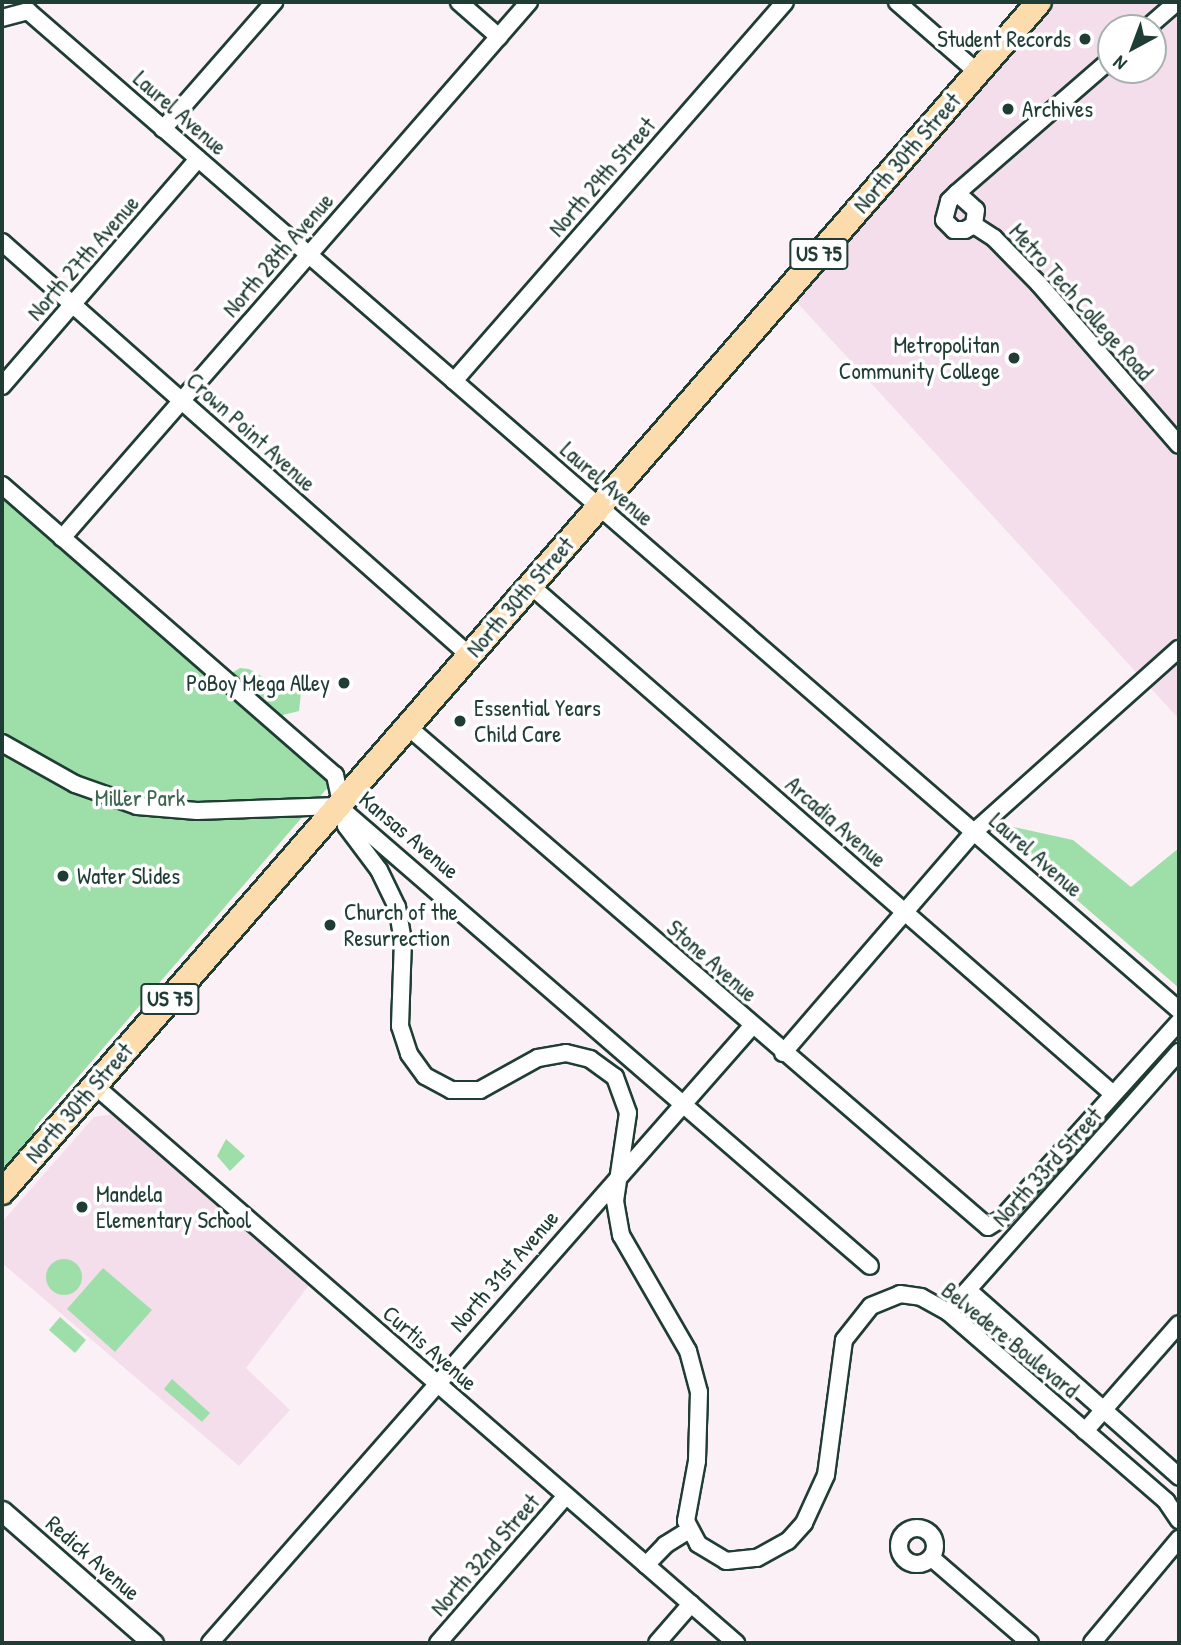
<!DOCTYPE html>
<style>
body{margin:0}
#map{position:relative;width:1181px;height:1645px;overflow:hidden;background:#faf0f6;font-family:"Patrick Hand",sans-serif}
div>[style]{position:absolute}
.built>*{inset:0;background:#f4deeb}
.green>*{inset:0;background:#9edfa9}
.round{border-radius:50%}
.roads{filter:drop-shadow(2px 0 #1f3d34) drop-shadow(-2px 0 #1f3d34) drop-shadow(0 2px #1f3d34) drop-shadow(0 -2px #1f3d34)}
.minor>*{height:16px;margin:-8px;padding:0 8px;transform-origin:8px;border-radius:8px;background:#fff}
.minor>.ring{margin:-8px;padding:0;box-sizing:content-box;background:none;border:16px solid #fff;border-radius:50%}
.tertiary>*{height:19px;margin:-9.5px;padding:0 9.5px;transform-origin:9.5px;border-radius:9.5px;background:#fff}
.trunk>*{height:24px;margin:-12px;padding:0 12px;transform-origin:12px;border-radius:12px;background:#fcdcac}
.dots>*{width:19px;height:19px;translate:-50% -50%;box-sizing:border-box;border:4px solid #fff;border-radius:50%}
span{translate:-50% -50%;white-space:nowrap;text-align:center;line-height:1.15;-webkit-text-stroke:7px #fff;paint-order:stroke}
.shield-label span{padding:2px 5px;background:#fff;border:2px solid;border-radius:5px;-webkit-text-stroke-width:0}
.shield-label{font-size:21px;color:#1f3d34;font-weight:700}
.poi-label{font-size:23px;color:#1f3d34}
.right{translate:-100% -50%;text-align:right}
.left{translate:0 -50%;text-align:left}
.street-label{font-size:23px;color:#1f3d34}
.park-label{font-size:23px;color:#3f6651}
.frame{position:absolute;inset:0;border:4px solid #1f3d34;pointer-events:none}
.north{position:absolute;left:1097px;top:14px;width:70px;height:70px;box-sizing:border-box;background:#fff;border:2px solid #a5b1ae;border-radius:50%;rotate:221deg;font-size:19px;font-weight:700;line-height:28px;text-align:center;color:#1f3d34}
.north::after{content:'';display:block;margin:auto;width:24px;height:32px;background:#1f3d34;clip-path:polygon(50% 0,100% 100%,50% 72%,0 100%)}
</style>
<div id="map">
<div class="built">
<div style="clip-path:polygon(evenodd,1051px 2px,1179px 2px,1179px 719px,792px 297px,1051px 2px,1111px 28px,1153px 28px,1153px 70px,1111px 70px,1111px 28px)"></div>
<div style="clip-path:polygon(114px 1114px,309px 1285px,246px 1368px,290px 1410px,239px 1466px,2px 1263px,2px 1222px,94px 1117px)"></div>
</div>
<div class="green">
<div style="clip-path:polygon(2px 477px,167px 622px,184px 629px,190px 640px,230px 674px,240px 668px,249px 669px,286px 690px,301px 693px,299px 711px,263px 720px,326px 778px,329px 786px,35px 1127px,31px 1145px,2px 1182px)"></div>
<div style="clip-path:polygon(1009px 826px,1073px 840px,1131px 887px,1179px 848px,1179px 988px,1012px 844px,1000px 831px)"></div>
<div style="clip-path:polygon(226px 1139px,245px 1156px,230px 1171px,217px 1156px)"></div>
<div class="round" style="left:46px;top:1259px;width:36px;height:36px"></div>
<div style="clip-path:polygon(103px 1268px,152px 1310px,115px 1352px,67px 1309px)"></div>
<div style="clip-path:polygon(60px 1317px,86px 1340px,75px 1353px,49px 1330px)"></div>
<div style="clip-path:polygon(172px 1379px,210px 1413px,202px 1422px,164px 1389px)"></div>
</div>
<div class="roads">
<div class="minor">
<div style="left:459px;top:2px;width:53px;rotate:41.2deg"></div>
<div style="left:897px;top:2px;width:106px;rotate:41.2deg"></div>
<div style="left:2px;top:18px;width:27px;rotate:-15deg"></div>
<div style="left:28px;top:11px;width:1524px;rotate:40.96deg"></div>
<div style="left:1147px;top:28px;width:40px;rotate:-41deg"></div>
<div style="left:163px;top:129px;width:169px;rotate:-48.8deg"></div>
<div style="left:957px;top:193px;width:25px;rotate:42deg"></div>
<div style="left:976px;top:210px;width:15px;rotate:98deg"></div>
<div style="left:974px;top:225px;width:10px;rotate:151deg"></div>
<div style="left:965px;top:230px;width:11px;rotate:180deg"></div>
<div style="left:954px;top:230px;width:14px;rotate:-135deg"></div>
<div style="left:944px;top:220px;width:20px;rotate:-75deg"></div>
<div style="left:949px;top:201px;width:11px;rotate:-45deg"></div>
<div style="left:957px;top:193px;width:204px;rotate:-41deg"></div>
<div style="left:974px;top:225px;width:24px;rotate:33deg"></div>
<div style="left:994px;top:238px;width:64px;rotate:45.6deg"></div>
<div style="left:1039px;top:284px;width:213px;rotate:49deg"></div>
<div style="left:2px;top:242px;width:623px;rotate:41.49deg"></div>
<div style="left:454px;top:381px;width:503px;rotate:-48.87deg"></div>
<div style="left:2px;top:386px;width:300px;rotate:-49.2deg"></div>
<div style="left:2px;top:485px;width:442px;rotate:41.1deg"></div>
<div style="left:335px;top:775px;width:52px;rotate:77.8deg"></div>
<div style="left:346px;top:826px;width:55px;rotate:53.1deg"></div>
<div style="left:379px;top:870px;width:41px;rotate:64.1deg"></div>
<div style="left:397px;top:907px;width:34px;rotate:80deg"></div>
<div style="left:403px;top:940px;width:86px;rotate:92deg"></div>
<div style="left:400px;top:1026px;width:29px;rotate:72deg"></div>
<div style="left:409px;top:1054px;width:27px;rotate:54deg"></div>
<div style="left:425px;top:1076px;width:30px;rotate:28deg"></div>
<div style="left:451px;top:1090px;width:29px"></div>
<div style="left:480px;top:1090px;width:66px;rotate:-28.9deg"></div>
<div style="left:538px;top:1058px;width:28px;rotate:-10deg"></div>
<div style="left:566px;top:1053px;width:25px;rotate:14deg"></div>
<div style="left:590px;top:1059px;width:31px;rotate:36deg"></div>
<div style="left:615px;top:1077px;width:38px;rotate:70deg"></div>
<div style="left:628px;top:1113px;width:89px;rotate:98.4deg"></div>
<div style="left:615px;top:1201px;width:35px;rotate:80deg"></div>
<div style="left:621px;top:1235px;width:134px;rotate:60deg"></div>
<div style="left:688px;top:1351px;width:42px;rotate:75deg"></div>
<div style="left:699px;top:1392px;width:69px;rotate:91.7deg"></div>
<div style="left:697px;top:1461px;width:61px;rotate:100.4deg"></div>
<div style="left:686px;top:1521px;width:26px;rotate:62deg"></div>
<div style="left:698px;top:1544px;width:33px;rotate:31deg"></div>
<div style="left:726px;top:1561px;width:31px;rotate:-6deg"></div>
<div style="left:757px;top:1558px;width:35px;rotate:-29deg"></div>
<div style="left:788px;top:1541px;width:24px;rotate:-48deg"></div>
<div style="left:804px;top:1523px;width:53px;rotate:-65.4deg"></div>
<div style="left:826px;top:1475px;width:136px;rotate:-82.4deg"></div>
<div style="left:844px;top:1340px;width:43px;rotate:-51.5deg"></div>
<div style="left:871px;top:1306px;width:31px;rotate:-22deg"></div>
<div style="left:900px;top:1294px;width:21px;rotate:8deg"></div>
<div style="left:921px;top:1297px;width:31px;rotate:29deg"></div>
<div style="left:948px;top:1312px;width:289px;rotate:40.9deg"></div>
<div style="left:1166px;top:1501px;width:23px;rotate:56deg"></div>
<div style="left:62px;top:538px;width:711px;rotate:-48.94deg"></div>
<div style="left:530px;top:585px;width:773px;rotate:41.12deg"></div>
<div style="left:407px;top:726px;width:767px;rotate:40.77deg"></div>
<div style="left:988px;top:1227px;width:15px;rotate:-32deg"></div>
<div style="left:1001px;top:1219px;width:266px;rotate:-47.9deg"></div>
<div style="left:2px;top:743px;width:84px;rotate:29.3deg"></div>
<div style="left:75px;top:784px;width:66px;rotate:19.5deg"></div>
<div style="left:137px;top:806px;width:60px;rotate:4.8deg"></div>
<div style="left:197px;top:811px;width:141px;rotate:-2deg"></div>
<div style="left:338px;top:806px;width:703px;rotate:40.85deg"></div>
<div style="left:783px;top:1053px;width:292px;rotate:-49.2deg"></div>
<div style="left:974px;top:832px;width:275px;rotate:-41.8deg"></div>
<div style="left:94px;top:1085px;width:851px;rotate:41deg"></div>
<div style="left:968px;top:1290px;width:282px;rotate:41.5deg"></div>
<div style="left:948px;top:1312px;width:348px;rotate:-48.4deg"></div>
<div style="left:1085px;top:1431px;width:142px;rotate:-48.7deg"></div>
<div class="ring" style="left:899px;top:1528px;width:20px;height:20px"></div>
<div style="left:934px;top:1560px;width:127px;rotate:40.8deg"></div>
<div style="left:646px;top:1565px;width:28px;rotate:-46deg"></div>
<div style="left:665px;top:1545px;width:28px;rotate:-32deg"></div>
<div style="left:210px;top:1643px;width:821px;rotate:-48.7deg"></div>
<div style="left:438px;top:1643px;width:195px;rotate:-49deg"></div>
<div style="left:657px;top:1643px;width:52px;rotate:-48.9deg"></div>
<div style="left:1092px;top:1643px;width:136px;rotate:-50.1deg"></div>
</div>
<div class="tertiary">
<div style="left:2px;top:1511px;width:201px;rotate:41.2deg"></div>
</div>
<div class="trunk">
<div style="left:2px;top:1192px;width:1578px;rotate:-48.93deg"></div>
</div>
</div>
<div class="dots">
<div style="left:1085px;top:39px;background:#1f3d34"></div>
<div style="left:1008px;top:109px;background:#1f3d34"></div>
<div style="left:1014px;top:358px;background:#1f3d34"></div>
<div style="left:344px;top:683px;background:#1f3d34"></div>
<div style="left:460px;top:721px;background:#1f3d34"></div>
<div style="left:63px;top:876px;background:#1f3d34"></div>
<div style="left:330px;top:925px;background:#1f3d34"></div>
<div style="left:82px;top:1207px;background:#1f3d34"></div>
</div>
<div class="shield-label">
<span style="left:819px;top:254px">US 75</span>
<span style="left:170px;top:999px">US 75</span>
</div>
<div class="poi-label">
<span class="right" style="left:1071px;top:39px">Student Records</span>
<span class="left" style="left:1022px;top:109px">Archives</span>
<span class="right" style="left:1000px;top:358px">Metropolitan<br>Community College</span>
<span class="right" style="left:330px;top:683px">PoBoy Mega Alley</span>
<span class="left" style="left:474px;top:721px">Essential Years<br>Child Care</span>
<span class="left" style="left:77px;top:876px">Water Slides</span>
<span class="left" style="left:344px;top:925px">Church of the<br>Resurrection</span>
<span class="left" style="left:96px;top:1207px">Mandela<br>Elementary School</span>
</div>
<div class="street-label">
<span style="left:180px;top:113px;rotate:41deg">Laurel Avenue</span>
<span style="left:907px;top:153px;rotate:-49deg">North 30th Street</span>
<span style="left:602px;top:177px;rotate:-49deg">North 29th Street</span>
<span style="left:278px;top:255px;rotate:-49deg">North 28th Avenue</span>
<span style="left:83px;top:258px;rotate:-49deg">North 27th Avenue</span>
<span style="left:1081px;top:302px;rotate:48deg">Metro Tech College Road</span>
<span style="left:251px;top:432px;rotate:42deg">Crown Point Avenue</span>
<span style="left:607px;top:484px;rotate:41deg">Laurel Avenue</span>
<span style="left:520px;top:597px;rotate:-49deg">North 30th Street</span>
<span style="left:836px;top:822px;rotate:41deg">Arcadia Avenue</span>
<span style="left:409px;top:835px;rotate:40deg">Kansas Avenue</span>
<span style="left:1036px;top:855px;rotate:41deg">Laurel Avenue</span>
<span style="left:712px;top:961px;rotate:41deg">Stone Avenue</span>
<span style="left:79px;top:1103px;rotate:-49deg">North 30th Street</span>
<span style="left:1047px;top:1167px;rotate:-48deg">North 33rd Street</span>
<span style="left:504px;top:1271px;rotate:-49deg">North 31st Avenue</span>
<span style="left:1010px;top:1340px;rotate:39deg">Belvedere Boulevard</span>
<span style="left:430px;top:1348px;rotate:41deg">Curtis Avenue</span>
<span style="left:485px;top:1555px;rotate:-49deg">North 32nd Street</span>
<span style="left:93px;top:1558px;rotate:41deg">Redick Avenue</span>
</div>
<div class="park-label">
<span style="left:140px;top:798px">Miller Park</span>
</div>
<div class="frame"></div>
<div class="north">N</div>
</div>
